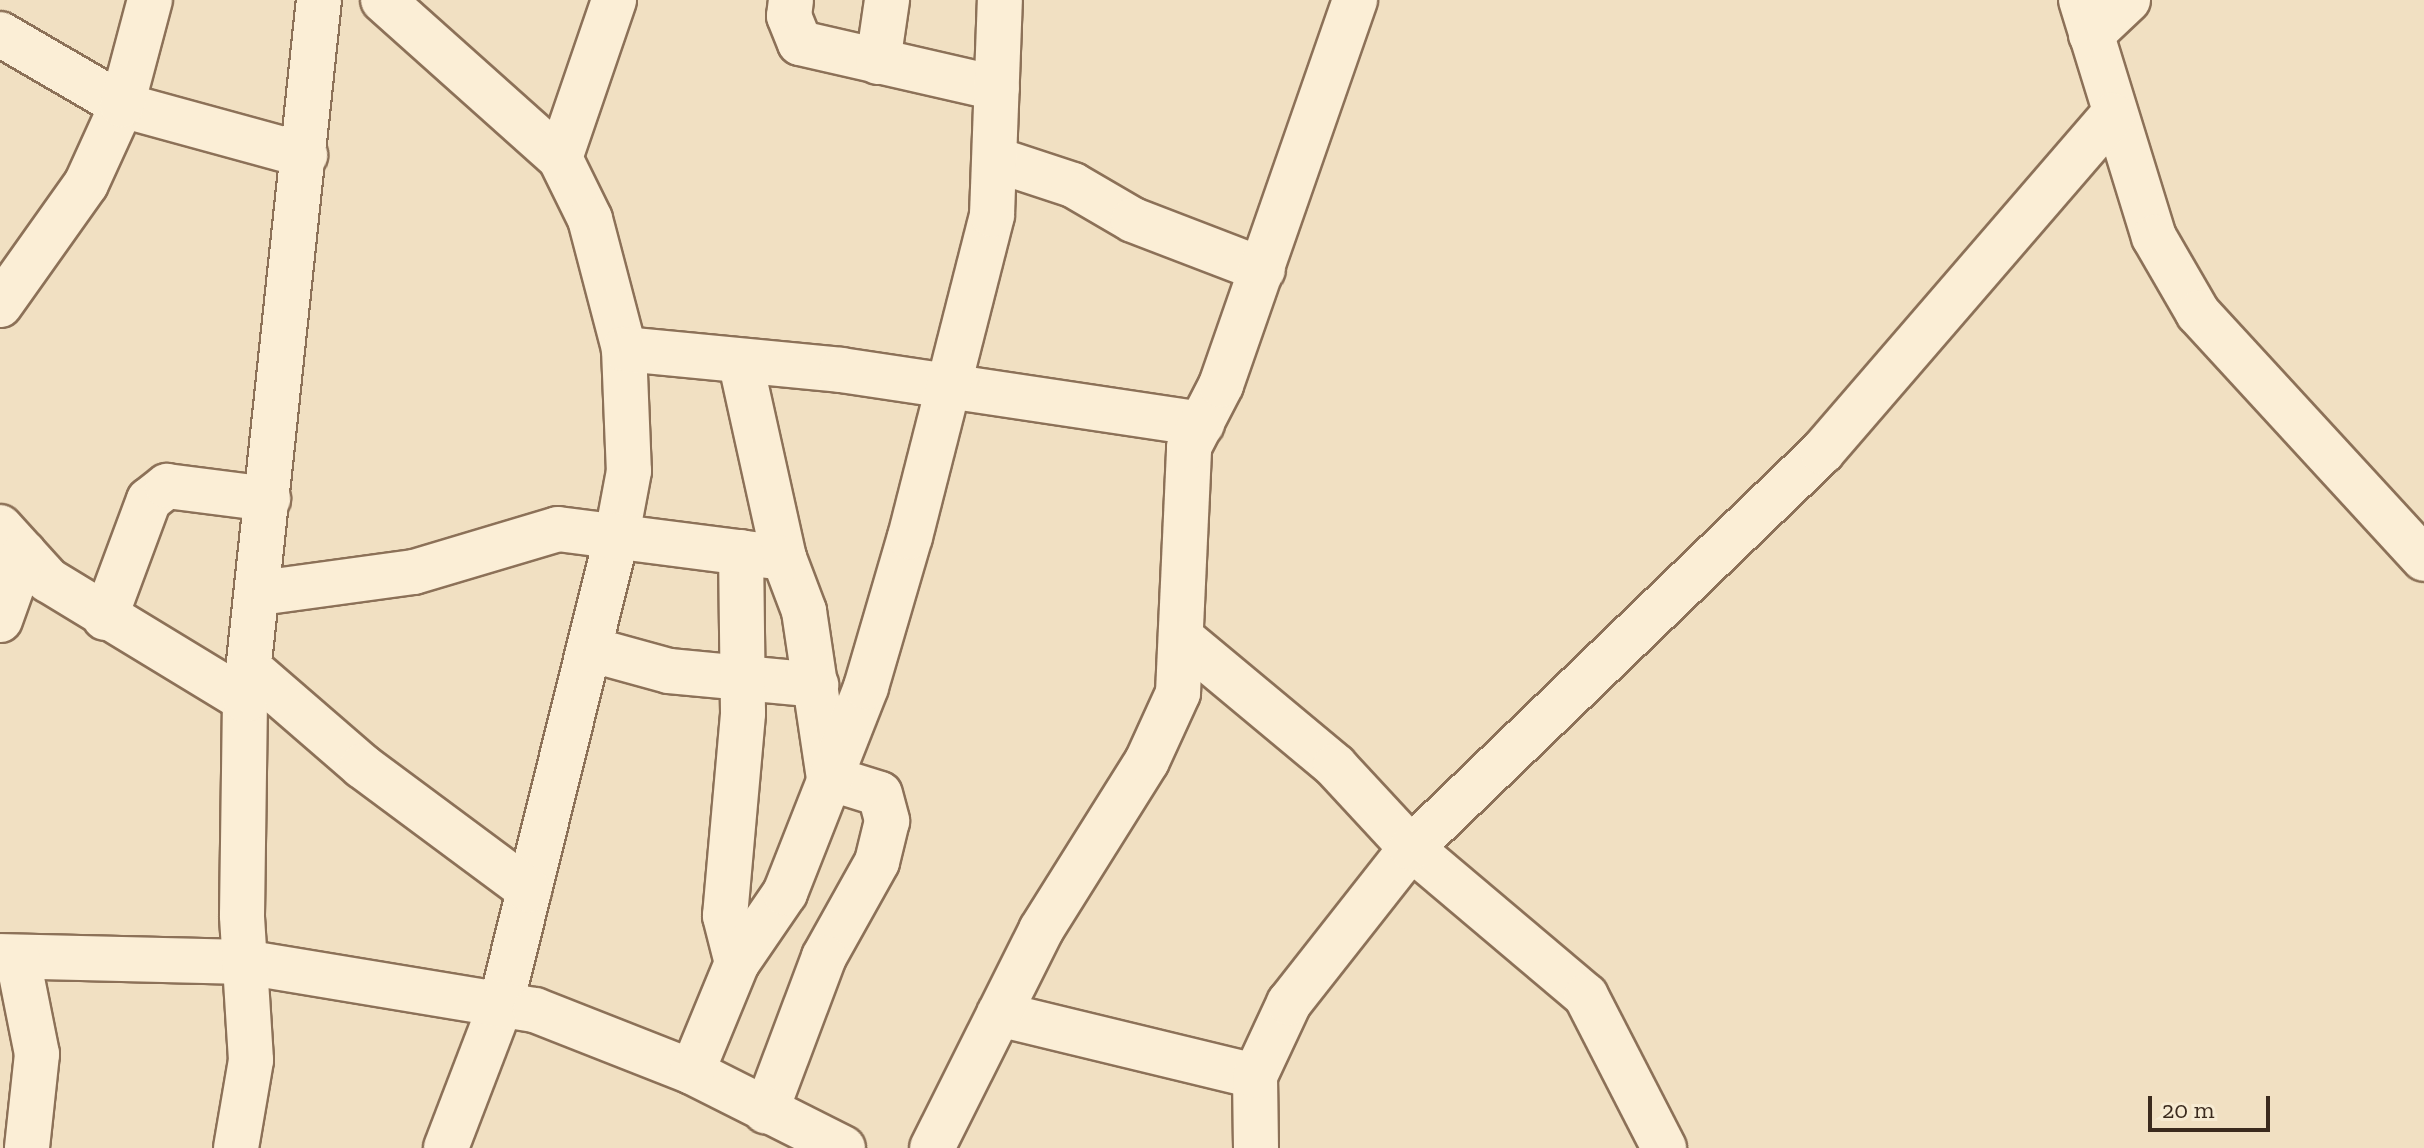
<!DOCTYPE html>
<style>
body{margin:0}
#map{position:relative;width:2424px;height:1148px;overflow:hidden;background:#f1e0c2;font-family:"Zilla Slab",serif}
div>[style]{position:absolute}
.roads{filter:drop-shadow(2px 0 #8c7158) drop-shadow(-2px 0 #8c7158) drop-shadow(0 2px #8c7158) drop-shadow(0 -2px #8c7158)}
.minor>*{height:44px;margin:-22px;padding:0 22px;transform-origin:22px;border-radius:22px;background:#fbeed6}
span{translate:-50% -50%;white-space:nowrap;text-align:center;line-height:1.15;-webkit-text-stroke:6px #f7ebd2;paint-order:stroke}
.scale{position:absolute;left:2148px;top:1096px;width:122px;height:36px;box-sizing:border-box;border:4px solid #3b2a1d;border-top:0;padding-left:10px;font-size:24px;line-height:28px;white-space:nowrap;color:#3b2a1d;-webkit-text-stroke:6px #f7ebd2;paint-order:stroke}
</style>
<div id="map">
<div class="roads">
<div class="minor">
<div style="left:383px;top:0;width:237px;rotate:41.8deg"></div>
<div style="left:560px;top:158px;width:68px;rotate:63.8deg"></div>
<div style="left:590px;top:219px;width:134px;rotate:75.3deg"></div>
<div style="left:624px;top:349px;width:122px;rotate:87.7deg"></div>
<div style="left:629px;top:471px;width:65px;rotate:100.6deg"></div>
<div style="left:617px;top:535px;width:486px;rotate:103.9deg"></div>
<div style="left:500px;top:1007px;width:151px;rotate:111deg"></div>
<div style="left:791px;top:0;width:16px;rotate:97deg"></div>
<div style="left:789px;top:16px;width:29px;rotate:68deg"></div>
<div style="left:800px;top:43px;width:202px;rotate:12.9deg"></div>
<div style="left:2081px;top:0;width:248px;rotate:72.9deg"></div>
<div style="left:2154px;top:237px;width:88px;rotate:59.9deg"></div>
<div style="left:2198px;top:313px;width:334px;rotate:47.4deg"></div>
<div style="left:0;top:34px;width:141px;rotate:30.2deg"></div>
<div style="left:122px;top:105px;width:190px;rotate:15.3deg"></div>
<div style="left:2091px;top:35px;width:51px;rotate:-43.4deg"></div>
<div style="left:878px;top:62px;width:63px;rotate:-81.7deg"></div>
<div style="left:560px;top:158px;width:167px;rotate:-71.1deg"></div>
<div style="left:997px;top:160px;width:80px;rotate:18.2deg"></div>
<div style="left:1073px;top:185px;width:69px;rotate:30.3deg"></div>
<div style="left:1133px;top:220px;width:139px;rotate:21deg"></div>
<div style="left:0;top:305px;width:148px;rotate:-54.6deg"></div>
<div style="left:86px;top:184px;width:87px;rotate:-65.5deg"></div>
<div style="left:122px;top:105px;width:109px;rotate:-75.1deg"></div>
<div style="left:624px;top:349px;width:218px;rotate:5.5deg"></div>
<div style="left:841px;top:370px;width:365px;rotate:8.5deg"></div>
<div style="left:741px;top:364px;width:199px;rotate:77.5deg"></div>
<div style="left:784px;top:558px;width:57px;rotate:69.3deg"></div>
<div style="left:804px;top:611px;width:169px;rotate:81.5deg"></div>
<div style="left:829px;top:778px;width:53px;rotate:17.4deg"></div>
<div style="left:880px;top:794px;width:28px;rotate:75deg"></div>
<div style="left:887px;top:821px;width:42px;rotate:103.7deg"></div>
<div style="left:877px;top:862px;width:109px;rotate:119.2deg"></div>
<div style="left:824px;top:957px;width:165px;rotate:110.6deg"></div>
<div style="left:0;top:527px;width:72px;rotate:47.8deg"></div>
<div style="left:48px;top:580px;width:231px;rotate:31.3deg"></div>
<div style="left:260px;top:593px;width:155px;rotate:-7.8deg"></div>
<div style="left:414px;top:572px;width:150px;rotate:-16.6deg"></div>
<div style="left:558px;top:529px;width:228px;rotate:7.3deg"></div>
<div style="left:105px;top:618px;width:126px;rotate:-69.6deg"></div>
<div style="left:149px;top:500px;width:23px;rotate:-38deg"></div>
<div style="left:167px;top:486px;width:102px;rotate:7.3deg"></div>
<div style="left:0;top:620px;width:71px;rotate:-70.3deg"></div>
<div style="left:1184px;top:640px;width:197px;rotate:39.8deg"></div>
<div style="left:1335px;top:766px;width:112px;rotate:47.2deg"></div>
<div style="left:1411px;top:848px;width:229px;rotate:40.2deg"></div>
<div style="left:1586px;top:996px;width:171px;rotate:62.8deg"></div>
<div style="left:589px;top:649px;width:83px;rotate:15.4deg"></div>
<div style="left:669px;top:671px;width:148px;rotate:5.4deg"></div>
<div style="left:249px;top:668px;width:150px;rotate:40.9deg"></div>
<div style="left:362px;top:766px;width:208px;rotate:36.6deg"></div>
<div style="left:0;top:956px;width:244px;rotate:1.4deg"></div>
<div style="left:244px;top:962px;width:295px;rotate:9.4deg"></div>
<div style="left:535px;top:1010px;width:169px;rotate:21.5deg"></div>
<div style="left:692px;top:1072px;width:169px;rotate:26.7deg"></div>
<div style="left:18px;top:959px;width:97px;rotate:78.7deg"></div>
<div style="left:37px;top:1054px;width:95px;rotate:96.1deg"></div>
<div style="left:737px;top:963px;width:49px;rotate:-104.3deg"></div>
<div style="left:725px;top:916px;width:204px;rotate:-84.9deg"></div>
<div style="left:743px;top:713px;width:161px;rotate:-90.7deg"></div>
<div style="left:999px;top:1014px;width:263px;rotate:13.6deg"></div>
<div style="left:692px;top:1072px;width:118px;rotate:-67.6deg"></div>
<div style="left:737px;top:963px;width:85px;rotate:-55.6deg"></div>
<div style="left:785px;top:893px;width:221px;rotate:-68.5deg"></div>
<div style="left:866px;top:687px;width:156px;rotate:-73.7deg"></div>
<div style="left:910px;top:537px;width:332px;rotate:-75.7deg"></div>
<div style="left:992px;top:215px;width:215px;rotate:-87.9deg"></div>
<div style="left:236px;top:1148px;width:89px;rotate:-80.3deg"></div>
<div style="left:251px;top:1060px;width:145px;rotate:-93.6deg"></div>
<div style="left:242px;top:915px;width:215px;rotate:-89.2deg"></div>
<div style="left:245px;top:700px;width:704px;rotate:-83.97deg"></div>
<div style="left:932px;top:1148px;width:244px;rotate:-63.4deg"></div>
<div style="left:1041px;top:930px;width:199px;rotate:-57.9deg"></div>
<div style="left:1147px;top:761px;width:75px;rotate:-65.5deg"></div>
<div style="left:1178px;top:693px;width:246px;rotate:-87.4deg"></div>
<div style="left:1189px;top:447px;width:70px;rotate:-62.7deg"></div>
<div style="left:1221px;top:385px;width:408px;rotate:-70.8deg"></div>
<div style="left:1256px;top:1148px;width:72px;rotate:-90.8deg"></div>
<div style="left:1255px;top:1076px;width:81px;rotate:-65deg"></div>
<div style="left:1289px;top:1003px;width:197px;rotate:-51.8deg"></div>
<div style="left:1411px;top:848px;width:571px;rotate:-43.94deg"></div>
<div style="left:1822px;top:452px;width:445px;rotate:-49.2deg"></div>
</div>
</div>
<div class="scale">20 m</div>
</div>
